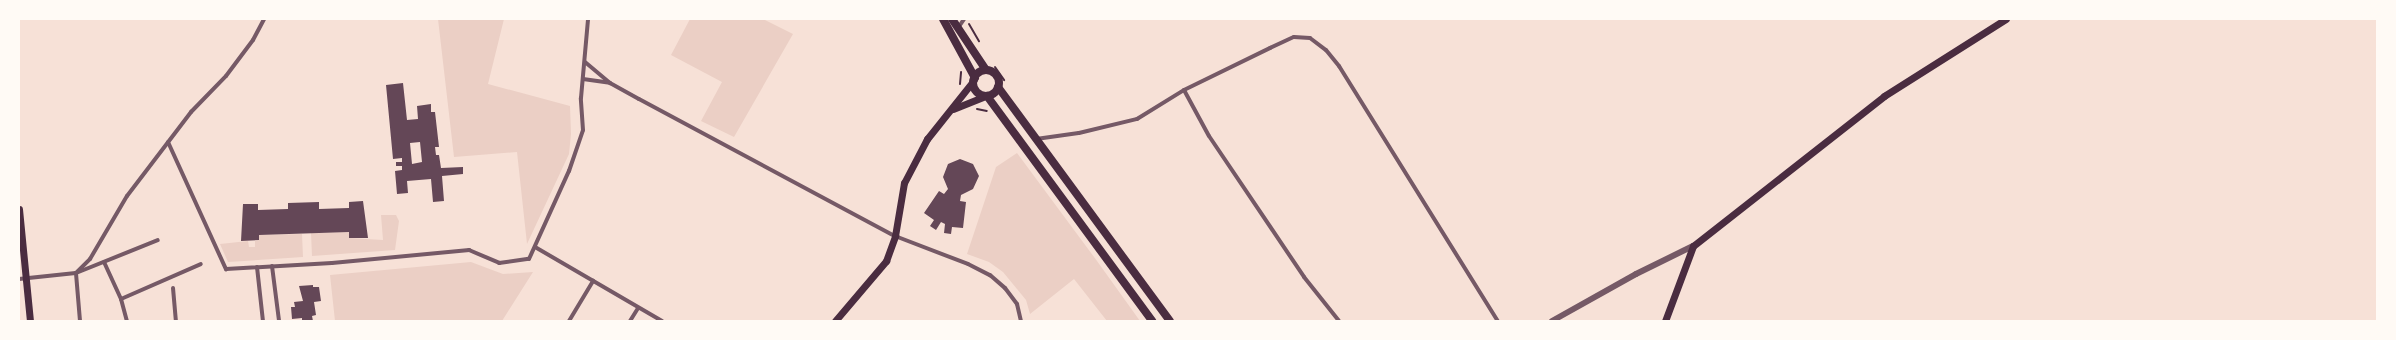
<!DOCTYPE html>
<style>
body{margin:0}
#map{position:relative;width:2396px;height:340px;overflow:hidden;background:#f7e1d7;font-family:"IBM Plex Sans",sans-serif}
div>[style]{position:absolute}
.green>*{inset:0;background:#ebcfc5}
.building>*{inset:0;background:#644757}
.path>*{height:2px;margin:-1px;padding:0 1px;transform-origin:1px;border-radius:1px;background:#4a2c40}
.minor>*{height:4px;margin:-2px;padding:0 2px;transform-origin:2px;border-radius:2px;background:#755966}
.tertiary>*{height:6px;margin:-3px;padding:0 3px;transform-origin:3px;border-radius:3px;background:#755966}
.secondary>*{height:7px;margin:-3.5px;padding:0 3.5px;transform-origin:3.5px;border-radius:3.5px;background:#4a2c40}
.primary>*{height:8px;margin:-4px;padding:0 4px;transform-origin:4px;border-radius:4px;background:#4a2c40}
.primary>.ring{margin:-4px;padding:0;box-sizing:content-box;background:none;border:8px solid #4a2c40;border-radius:50%}
span{translate:-50% -50%;white-space:nowrap;text-align:center;line-height:1.15;-webkit-text-stroke:3.5px #fffaf5;paint-order:stroke}
.frame{position:absolute;inset:0;border:20px solid #fffaf5;pointer-events:none}
</style>
<div id="map">
<div class="green">
<div style="clip-path:polygon(438px 19px,504px 19px,488px 84px,570px 106px,571px 134px,569px 154px,527px 244px,517px 152px,454px 157px)"></div>
<div style="clip-path:polygon(690px 19px,763px 19px,793px 34px,734px 137px,701px 121px,722px 82px,671px 55px)"></div>
<div style="clip-path:polygon(1017px 153px,1097px 261px,1140px 321px,1107px 321px,1074px 279px,1030px 314px,1026px 300px,1003px 272px,989px 262px,967px 254px,996px 167px)"></div>
<div style="clip-path:polygon(381px 215px,396px 215px,399px 221px,395px 250px,312px 256px,311px 233px,349px 232px,349px 238px,383px 240px)"></div>
<div style="clip-path:polygon(302px 234px,303px 257px,228px 262px,220px 244px,248px 241px,249px 247px,255px 247px,255px 241px,259px 240px,259px 235px)"></div>
<div style="clip-path:polygon(471px 262px,503px 274px,533px 272px,502px 321px,335px 321px,330px 275px)"></div>
</div>
<div class="building">
<div style="clip-path:polygon(evenodd,403px 83px,407px 120px,418px 119px,417px 106px,431px 104px,431px 112px,435px 112px,439px 147px,435px 147px,436px 155px,439px 155px,441px 168px,463px 167px,463px 174px,442px 176px,444px 201px,433px 202px,431px 179px,407px 181px,408px 193px,397px 194px,395px 171px,402px 170px,402px 166px,396px 166px,396px 162px,402px 162px,402px 158px,393px 159px,386px 85px,403px 83px,420px 142px,422px 162px,412px 164px,410px 143px,420px 142px)"></div>
<div style="clip-path:polygon(960px 159px,973px 164px,979px 176px,973px 189px,961px 195px,960px 201px,966px 202px,963px 228px,952px 227px,951px 234px,944px 233px,945px 224px,941px 222px,936px 230px,930px 226px,934px 220px,924px 213px,939px 191px,944px 194px,948px 189px,943px 177px,948px 164px)"></div>
<div style="clip-path:polygon(363px 201px,368px 238px,349px 238px,349px 232px,259px 235px,259px 240px,241px 241px,243px 204px,258px 204px,258px 210px,288px 209px,288px 203px,319px 202px,319px 209px,349px 208px,349px 202px)"></div>
<div style="clip-path:polygon(313px 285px,313px 287px,319px 287px,321px 301px,314px 302px,316px 315px,312px 316px,313px 321px,302px 321px,302px 318px,292px 319px,291px 307px,295px 307px,294px 302px,303px 301px,299px 286px)"></div>
</div>
<div class="path">
<div style="left:969px;top:24px;width:20px;rotate:60deg"></div>
<div style="left:995px;top:67px;width:16px;rotate:55deg"></div>
<div style="left:960px;top:84px;width:12px;rotate:-85deg"></div>
<div style="left:977px;top:109px;width:10px;rotate:11deg"></div>
</div>
<div class="minor">
<div style="left:958px;top:28px;width:11px;rotate:-56deg"></div>
<div style="left:585px;top:62px;width:33px;rotate:40deg"></div>
<div style="left:610px;top:83px;width:33px;rotate:29deg"></div>
<div style="left:639px;top:99px;width:290px;rotate:28.2deg"></div>
<div style="left:895px;top:236px;width:78px;rotate:21deg"></div>
<div style="left:968px;top:264px;width:25px;rotate:27deg"></div>
<div style="left:990px;top:275px;width:20px;rotate:41deg"></div>
<div style="left:1005px;top:288px;width:20px;rotate:53deg"></div>
<div style="left:1017px;top:304px;width:17px;rotate:77deg"></div>
<div style="left:583px;top:79px;width:27px;rotate:8deg"></div>
<div style="left:1184px;top:90px;width:52px;rotate:61.5deg"></div>
<div style="left:1209px;top:136px;width:170px;rotate:56deg"></div>
<div style="left:1304px;top:277px;width:56px;rotate:51.5deg"></div>
<div style="left:1036px;top:139px;width:43px;rotate:-7.9deg"></div>
<div style="left:1079px;top:133px;width:60px;rotate:-13.6deg"></div>
<div style="left:1137px;top:119px;width:55px;rotate:-31.7deg"></div>
<div style="left:1184px;top:90px;width:96px;rotate:-26deg"></div>
<div style="left:1270px;top:48px;width:26px;rotate:-25deg"></div>
<div style="left:1294px;top:37px;width:16px;rotate:4deg"></div>
<div style="left:1310px;top:38px;width:20px;rotate:37deg"></div>
<div style="left:1326px;top:50px;width:21px;rotate:51deg"></div>
<div style="left:1339px;top:66px;width:301px;rotate:58.1deg"></div>
<div style="left:168px;top:142px;width:140px;rotate:65.5deg"></div>
<div style="left:226px;top:269px;width:106px;rotate:-3.2deg"></div>
<div style="left:332px;top:263px;width:138px;rotate:-5.4deg"></div>
<div style="left:469px;top:250px;width:33px;rotate:23deg"></div>
<div style="left:499px;top:263px;width:30px;rotate:-8deg"></div>
<div style="left:529px;top:259px;width:97px;rotate:-65.6deg"></div>
<div style="left:569px;top:171px;width:43px;rotate:-71.1deg"></div>
<div style="left:583px;top:130px;width:32px;rotate:-94deg"></div>
<div style="left:581px;top:98px;width:79px;rotate:-84.9deg"></div>
<div style="left:535px;top:247px;width:147px;rotate:30.2deg"></div>
<div style="left:104px;top:262px;width:41px;rotate:65.3deg"></div>
<div style="left:121px;top:299px;width:87px;rotate:-23.6deg"></div>
<div style="left:272px;top:266px;width:55px;rotate:82.7deg"></div>
<div style="left:257px;top:267px;width:54px;rotate:83.7deg"></div>
<div style="left:19px;top:279px;width:57px;rotate:-6deg"></div>
<div style="left:76px;top:273px;width:20px;rotate:-45deg"></div>
<div style="left:90px;top:259px;width:73px;rotate:-59.6deg"></div>
<div style="left:127px;top:196px;width:106px;rotate:-52.7deg"></div>
<div style="left:191px;top:112px;width:50px;rotate:-45.8deg"></div>
<div style="left:226px;top:76px;width:45px;rotate:-53.1deg"></div>
<div style="left:253px;top:40px;width:24px;rotate:-62deg"></div>
<div style="left:173px;top:288px;width:33px;rotate:85deg"></div>
<div style="left:121px;top:299px;width:23px;rotate:75deg"></div>
<div style="left:80px;top:321px;width:48px;rotate:-94.8deg"></div>
<div style="left:76px;top:273px;width:88px;rotate:-21.9deg"></div>
<div style="left:569px;top:321px;width:47px;rotate:-59deg"></div>
<div style="left:630px;top:321px;width:15px;rotate:-58deg"></div>
</div>
<div class="tertiary">
<div style="left:1552px;top:321px;width:96px;rotate:-29.2deg"></div>
<div style="left:1636px;top:274px;width:64px;rotate:-26.2deg"></div>
</div>
<div class="secondary">
<div style="left:953px;top:109px;width:35px;rotate:-22deg"></div>
<div style="left:19px;top:209px;width:113px;rotate:84.4deg"></div>
<div style="left:835px;top:321px;width:79px;rotate:-49.6deg"></div>
<div style="left:886px;top:261px;width:27px;rotate:-70deg"></div>
<div style="left:895px;top:236px;width:54px;rotate:-80.4deg"></div>
<div style="left:904px;top:183px;width:50px;rotate:-62.4deg"></div>
<div style="left:927px;top:139px;width:75px;rotate:-51.5deg"></div>
<div style="left:1665px;top:321px;width:80px;rotate:-69.5deg"></div>
<div style="left:1693px;top:246px;width:243px;rotate:-38.1deg"></div>
<div style="left:1884px;top:96px;width:144px;rotate:-32.3deg"></div>
</div>
<div class="primary">
<div style="left:943px;top:19px;width:67px;rotate:61.5deg"></div>
<div style="left:952px;top:19px;width:61px;rotate:56.3deg"></div>
<div class="ring" style="left:973px;top:70px;width:18px;height:18px"></div>
<div style="left:998px;top:87px;width:290px;rotate:53.7deg"></div>
<div style="left:987px;top:96px;width:279px;rotate:53.7deg"></div>
</div>
<div class="frame"></div>
</div>
